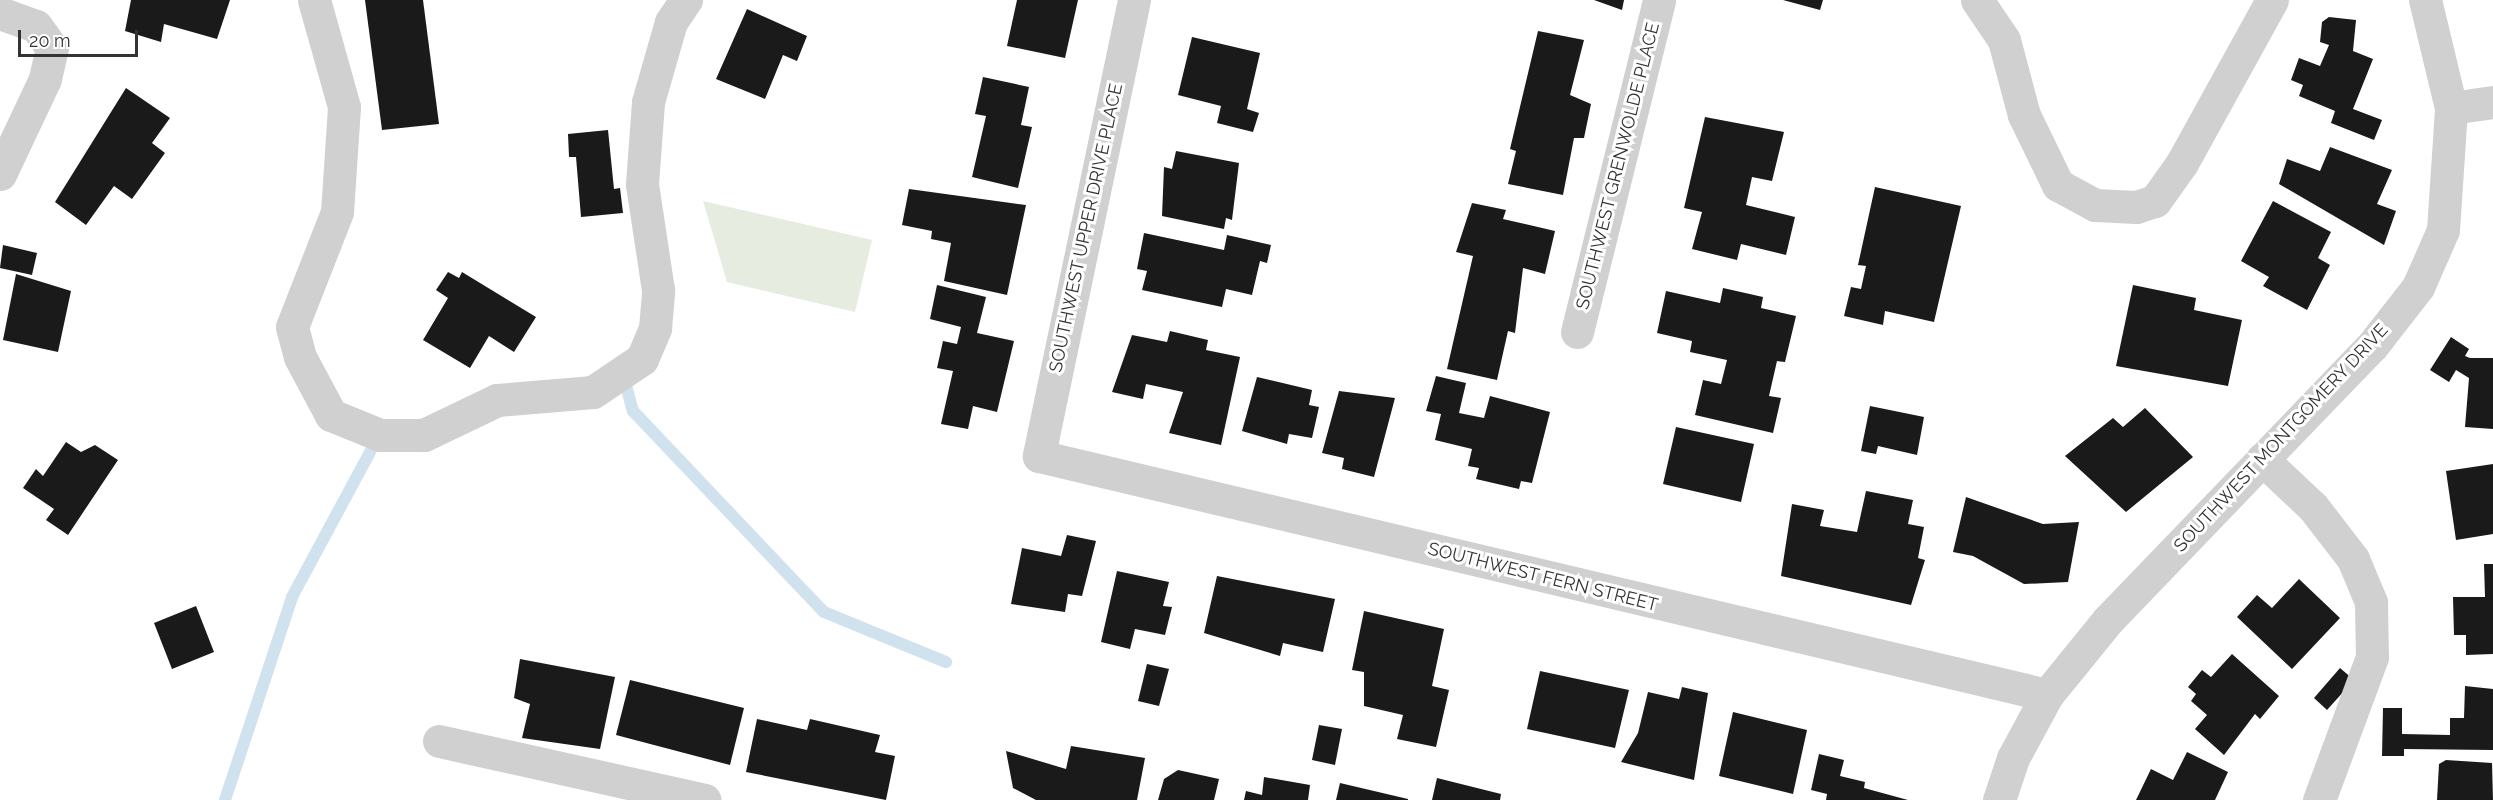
<!DOCTYPE html>
<style>
body{margin:0}
#map{position:relative;width:2493px;height:800px;overflow:hidden;background:#fff;font-family:Raleway,sans-serif}
div>[style]{position:absolute}
.green>*{inset:0;background:#e6ecdf}
.stream>*{height:12px;margin:-6px;padding:0 6px;transform-origin:6px;border-radius:6px;background:#cfe2ee}
.building>*{inset:0;background:#1a1a1a}
.minor>*{height:33px;margin:-16.5px;padding:0 16.5px;transform-origin:16.5px;border-radius:16.5px;background:#d0d0d0}
span{translate:-50% -50%;white-space:nowrap;text-align:center;line-height:1.15;-webkit-text-stroke:6px #fff;paint-order:stroke}
.street-label{font-size:18px;color:#333}
.scale{position:absolute;left:18px;top:30px;width:120px;height:27px;box-sizing:border-box;border:3px solid #333;border-top:0;padding-left:8px;font-size:18px;line-height:21px;white-space:nowrap;color:#333;-webkit-text-stroke:4px #fff;paint-order:stroke}
</style>
<div id="map">
<div class="green">
<div style="clip-path:polygon(703px 201px,872px 240px,855px 312px,727px 282px)"></div>
</div>
<div class="stream">
<div style="left:624px;top:378px;width:34px;rotate:75deg"></div>
<div style="left:633px;top:411px;width:277px;rotate:46.5deg"></div>
<div style="left:824px;top:612px;width:132px;rotate:22.3deg"></div>
<div style="left:225px;top:800px;width:214px;rotate:-71.7deg"></div>
<div style="left:292px;top:597px;width:165px;rotate:-61.7deg"></div>
</div>
<div class="building">
<div style="clip-path:polygon(131px 0,230px 0,217px 39px,164px 24px,161px 42px,125px 31px)"></div>
<div style="clip-path:polygon(365px 0,423px 0,439px 124px,382px 130px)"></div>
<div style="clip-path:polygon(1017px 0,1078px 0,1065px 58px,1007px 46px)"></div>
<div style="clip-path:polygon(1594px 0,1624px 0,1622px 10px)"></div>
<div style="clip-path:polygon(1783px 0,1823px 0,1820px 10px)"></div>
<div style="clip-path:polygon(747px 9px,807px 36px,797px 61px,783px 55px,765px 99px,716px 79px)"></div>
<div style="clip-path:polygon(2329px 17px,2356px 20px,2353px 51px,2373px 59px,2353px 109px,2382px 120px,2374px 140px,2331px 123px,2335px 111px,2299px 96px,2303px 85px,2291px 80px,2299px 58px,2320px 66px,2329px 45px,2320px 42px,2322px 22px)"></div>
<div style="clip-path:polygon(1538px 31px,1584px 40px,1570px 95px,1591px 104px,1584px 138px,1574px 138px,1563px 195px,1508px 184px,1516px 151px,1510px 149px)"></div>
<div style="clip-path:polygon(1192px 37px,1260px 53px,1247px 109px,1259px 113px,1253px 132px,1217px 123px,1221px 106px,1178px 95px)"></div>
<div style="clip-path:polygon(983px 77px,1029px 87px,1021px 125px,1032px 127px,1018px 188px,972px 177px,986px 116px,975px 114px)"></div>
<div style="clip-path:polygon(126px 88px,170px 118px,152px 143px,165px 153px,132px 199px,114px 186px,86px 225px,55px 202px)"></div>
<div style="clip-path:polygon(1705px 117px,1784px 132px,1772px 181px,1752px 177px,1746px 205px,1795px 217px,1786px 255px,1741px 244px,1737px 260px,1692px 249px,1702px 212px,1684px 208px)"></div>
<div style="clip-path:polygon(608px 130px,614px 189px,620px 188px,623px 213px,581px 217px,576px 157px,569px 157px,568px 134px)"></div>
<div style="clip-path:polygon(2330px 147px,2392px 170px,2377px 204px,2396px 211px,2384px 245px,2279px 184px,2287px 159px,2320px 171px)"></div>
<div style="clip-path:polygon(1176px 151px,1239px 163px,1232px 220px,1226px 218px,1224px 229px,1162px 216px,1164px 167px,1172px 169px)"></div>
<div style="clip-path:polygon(1875px 187px,1961px 206px,1934px 322px,1885px 311px,1883px 325px,1844px 316px,1851px 287px,1861px 289px,1866px 266px,1858px 265px)"></div>
<div style="clip-path:polygon(909px 189px,1026px 205px,1007px 295px,944px 281px,951px 243px,931px 239px,932px 231px,902px 225px)"></div>
<div style="clip-path:polygon(2273px 201px,2331px 232px,2318px 258px,2330px 265px,2307px 310px,2263px 286px,2269px 277px,2241px 261px)"></div>
<div style="clip-path:polygon(1472px 203px,1506px 210px,1503px 219px,1555px 231px,1545px 274px,1523px 268px,1515px 333px,1508px 331px,1497px 380px,1447px 369px,1473px 256px,1456px 252px)"></div>
<div style="clip-path:polygon(1144px 233px,1224px 250px,1227px 235px,1271px 245px,1267px 263px,1260px 261px,1252px 295px,1226px 289px,1222px 307px,1142px 290px,1147px 271px,1137px 269px)"></div>
<div style="clip-path:polygon(3px 245px,37px 253px,32px 275px,0 268px)"></div>
<div style="clip-path:polygon(448px 272px,459px 278px,462px 272px,536px 317px,514px 352px,489px 336px,470px 368px,423px 340px,448px 298px,436px 290px)"></div>
<div style="clip-path:polygon(16px 274px,71px 291px,58px 352px,3px 340px)"></div>
<div style="clip-path:polygon(937px 285px,986px 297px,977px 333px,1014px 341px,997px 412px,973px 406px,968px 429px,941px 424px,953px 371px,937px 368px,943px 341px,957px 344px,961px 327px,930px 319px)"></div>
<div style="clip-path:polygon(2133px 285px,2196px 298px,2194px 310px,2242px 320px,2228px 386px,2116px 366px)"></div>
<div style="clip-path:polygon(1723px 288px,1763px 297px,1761px 308px,1796px 316px,1785px 362px,1777px 361px,1769px 396px,1781px 398px,1773px 433px,1695px 415px,1703px 380px,1721px 384px,1727px 360px,1690px 352px,1692px 341px,1657px 333px,1666px 291px,1720px 303px)"></div>
<div style="clip-path:polygon(1170px 331px,1208px 340px,1206px 350px,1240px 357px,1221px 445px,1169px 433px,1183px 392px,1146px 384px,1143px 399px,1112px 392px,1132px 335px,1167px 342px)"></div>
<div style="clip-path:polygon(2451px 337px,2469px 349px,2465px 356px,2470px 358px,2493px 358px,2493px 429px,2465px 427px,2469px 378px,2456px 370px,2449px 382px,2430px 370px)"></div>
<div style="clip-path:polygon(1436px 376px,1466px 383px,1459px 413px,1484px 418px,1490px 396px,1550px 412px,1532px 483px,1521px 481px,1519px 489px,1476px 479px,1479px 468px,1468px 466px,1472px 449px,1435px 440px,1441px 414px,1426px 411px)"></div>
<div style="clip-path:polygon(1257px 377px,1312px 390px,1309px 405px,1319px 407px,1312px 438px,1289px 434px,1287px 444px,1242px 431px)"></div>
<div style="clip-path:polygon(1339px 391px,1395px 398px,1374px 477px,1342px 469px,1344px 458px,1322px 453px)"></div>
<div style="clip-path:polygon(1870px 406px,1924px 417px,1917px 455px,1878px 446px,1876px 454px,1861px 451px)"></div>
<div style="clip-path:polygon(2145px 408px,2193px 457px,2126px 512px,2065px 456px,2113px 418px,2123px 427px)"></div>
<div style="clip-path:polygon(1676px 427px,1754px 444px,1741px 502px,1663px 484px)"></div>
<div style="clip-path:polygon(66px 442px,81px 452px,95px 445px,118px 460px,68px 535px,46px 520px,54px 509px,23px 488px,36px 469px,43px 476px)"></div>
<div style="clip-path:polygon(2493px 464px,2493px 534px,2456px 540px,2446px 471px)"></div>
<div style="clip-path:polygon(1866px 491px,1913px 500px,1908px 524px,1924px 527px,1918px 558px,1925px 560px,1911px 605px,1781px 576px,1792px 504px,1824px 510px,1820px 526px,1857px 532px)"></div>
<div style="clip-path:polygon(1966px 497px,2043px 524px,2079px 522px,2068px 582px,2024px 584px,1973px 556px,1953px 552px)"></div>
<div style="clip-path:polygon(1067px 535px,1096px 541px,1082px 596px,1068px 594px,1065px 612px,1011px 604px,1022px 548px,1061px 556px)"></div>
<div style="clip-path:polygon(2484px 564px,2493px 564px,2493px 654px,2466px 655px,2466px 635px,2454px 635px,2453px 597px,2485px 597px)"></div>
<div style="clip-path:polygon(1117px 571px,1169px 582px,1163px 606px,1172px 607px,1165px 635px,1135px 629px,1130px 649px,1101px 642px)"></div>
<div style="clip-path:polygon(1217px 576px,1335px 599px,1323px 652px,1283px 643px,1280px 656px,1204px 633px)"></div>
<div style="clip-path:polygon(2299px 579px,2340px 618px,2292px 669px,2237px 617px,2257px 595px,2272px 608px)"></div>
<div style="clip-path:polygon(196px 606px,214px 652px,172px 669px,154px 623px)"></div>
<div style="clip-path:polygon(1364px 611px,1444px 629px,1432px 686px,1449px 690px,1436px 747px,1397px 739px,1403px 715px,1364px 706px,1364px 672px,1352px 670px)"></div>
<div style="clip-path:polygon(2232px 654px,2279px 696px,2260px 719px,2255px 714px,2224px 755px,2195px 729px,2207px 715px,2191px 701px,2196px 694px,2188px 687px,2202px 670px,2211px 677px)"></div>
<div style="clip-path:polygon(520px 659px,615px 677px,600px 749px,522px 738px,530px 704px,514px 698px)"></div>
<div style="clip-path:polygon(1147px 664px,1169px 669px,1159px 706px,1138px 701px)"></div>
<div style="clip-path:polygon(2340px 668px,2354px 680px,2327px 710px,2314px 698px)"></div>
<div style="clip-path:polygon(1540px 671px,1629px 690px,1615px 748px,1527px 729px)"></div>
<div style="clip-path:polygon(630px 680px,744px 708px,730px 765px,616px 735px)"></div>
<div style="clip-path:polygon(2465px 686px,2493px 689px,2493px 750px,2404px 749px,2404px 756px,2382px 756px,2383px 708px,2402px 708px,2402px 734px,2450px 735px,2450px 718px,2464px 718px)"></div>
<div style="clip-path:polygon(1682px 687px,1708px 693px,1694px 780px,1621px 762px,1638px 733px,1648px 692px,1679px 699px)"></div>
<div style="clip-path:polygon(1733px 712px,1807px 730px,1793px 794px,1719px 776px)"></div>
<div style="clip-path:polygon(757px 719px,807px 730px,810px 719px,880px 735px,875px 752px,895px 756px,886px 800px,746px 772px)"></div>
<div style="clip-path:polygon(1319px 725px,1342px 729px,1335px 765px,1312px 760px)"></div>
<div style="clip-path:polygon(1071px 746px,1145px 758px,1137px 800px,1036px 800px,1013px 788px,1006px 751px,1066px 769px)"></div>
<div style="clip-path:polygon(2187px 752px,2228px 772px,2215px 800px,2136px 800px,2151px 769px,2173px 780px)"></div>
<div style="clip-path:polygon(1819px 754px,1844px 760px,1840px 776px,1865px 782px,1864px 788px,1908px 800px,1826px 800px,1827px 794px,1811px 790px)"></div>
<div style="clip-path:polygon(2446px 760px,2492px 763px,2493px 800px,2437px 800px,2439px 764px)"></div>
<div style="clip-path:polygon(1178px 770px,1219px 779px,1214px 800px,1158px 800px,1164px 779px)"></div>
<div style="clip-path:polygon(1264px 777px,1310px 785px,1308px 800px,1244px 800px,1246px 791px,1262px 795px)"></div>
<div style="clip-path:polygon(1437px 778px,1501px 794px,1500px 800px,1432px 800px)"></div>
<div style="clip-path:polygon(1340px 783px,1408px 799px,1408px 800px,1336px 800px)"></div>
</div>
<div class="minor">
<div style="left:314px;top:0;width:111px;rotate:74.3deg"></div>
<div style="left:344px;top:107px;width:105px;rotate:93.8deg"></div>
<div style="left:337px;top:212px;width:123px;rotate:111.4deg"></div>
<div style="left:292px;top:327px;width:31px;rotate:75deg"></div>
<div style="left:300px;top:357px;width:66px;rotate:61.9deg"></div>
<div style="left:331px;top:415px;width:53px;rotate:22.2deg"></div>
<div style="left:380px;top:435px;width:44px"></div>
<div style="left:424px;top:435px;width:81px;rotate:-25.6deg"></div>
<div style="left:497px;top:400px;width:96px;rotate:-4.8deg"></div>
<div style="left:593px;top:392px;width:59px;rotate:-34deg"></div>
<div style="left:642px;top:359px;width:34px;rotate:-67deg"></div>
<div style="left:655px;top:328px;width:38px;rotate:-85deg"></div>
<div style="left:658px;top:290px;width:107px;rotate:-98.6deg"></div>
<div style="left:642px;top:184px;width:82px;rotate:-85.8deg"></div>
<div style="left:648px;top:102px;width:83px;rotate:-74deg"></div>
<div style="left:671px;top:22px;width:27px;rotate:-56deg"></div>
<div style="left:1134px;top:0;width:466px;rotate:101.8deg"></div>
<div style="left:1039px;top:456px;width:1036px;rotate:13.34deg"></div>
<div style="left:1977px;top:0;width:48px;rotate:56deg"></div>
<div style="left:2004px;top:40px;width:78px;rotate:75.1deg"></div>
<div style="left:2024px;top:115px;width:78px;rotate:64.1deg"></div>
<div style="left:2058px;top:185px;width:42px;rotate:28.4deg"></div>
<div style="left:2095px;top:205px;width:41px;rotate:2.8deg"></div>
<div style="left:2136px;top:207px;width:20px;rotate:-18deg"></div>
<div style="left:2155px;top:201px;width:47px;rotate:-54.6deg"></div>
<div style="left:2182px;top:163px;width:186px;rotate:-61.1deg"></div>
<div style="left:0;top:13px;width:38px;rotate:20deg"></div>
<div style="left:36px;top:26px;width:27px;rotate:54deg"></div>
<div style="left:52px;top:48px;width:32px;rotate:103deg"></div>
<div style="left:45px;top:79px;width:105px;rotate:115.3deg"></div>
<div style="left:2451px;top:108px;width:42px;rotate:-8.1deg"></div>
<div style="left:1577px;top:332px;width:342px;rotate:-76.1deg"></div>
<div style="left:2262px;top:459px;width:70px;rotate:43.3deg"></div>
<div style="left:2313px;top:507px;width:66px;rotate:52.4deg"></div>
<div style="left:2353px;top:559px;width:47px;rotate:67.3deg"></div>
<div style="left:2371px;top:602px;width:55px;rotate:89deg"></div>
<div style="left:2372px;top:657px;width:153px;rotate:110.3deg"></div>
<div style="left:439px;top:741px;width:272px;rotate:12.5deg"></div>
<div style="left:1999px;top:800px;width:44px;rotate:-71.6deg"></div>
<div style="left:2013px;top:758px;width:72px;rotate:-61.6deg"></div>
<div style="left:2047px;top:695px;width:97px;rotate:-50.9deg"></div>
<div style="left:2108px;top:620px;width:380px;rotate:-46.1deg"></div>
<div style="left:2372px;top:346px;width:75px;rotate:-52.1deg"></div>
<div style="left:2418px;top:287px;width:62px;rotate:-66.3deg"></div>
<div style="left:2443px;top:230px;width:122px;rotate:-86.2deg"></div>
<div style="left:2451px;top:108px;width:111px;rotate:-103.5deg"></div>
</div>
<div class="street-label">
<span style="left:1618px;top:166px;rotate:-76deg">SOUTHWEST GRENWOLDE PLACE</span>
<span style="left:1086px;top:228px;rotate:-78deg">SOUTHWEST UPPER DRIVE PLACE</span>
<span style="left:2281px;top:438px;rotate:-47deg">SOUTHWEST MONTGOMERY DRIVE</span>
<span style="left:1543px;top:577px;rotate:14deg">SOUTHWEST FERN STREET</span>
</div>
<div class="scale">20 m</div>
</div>
